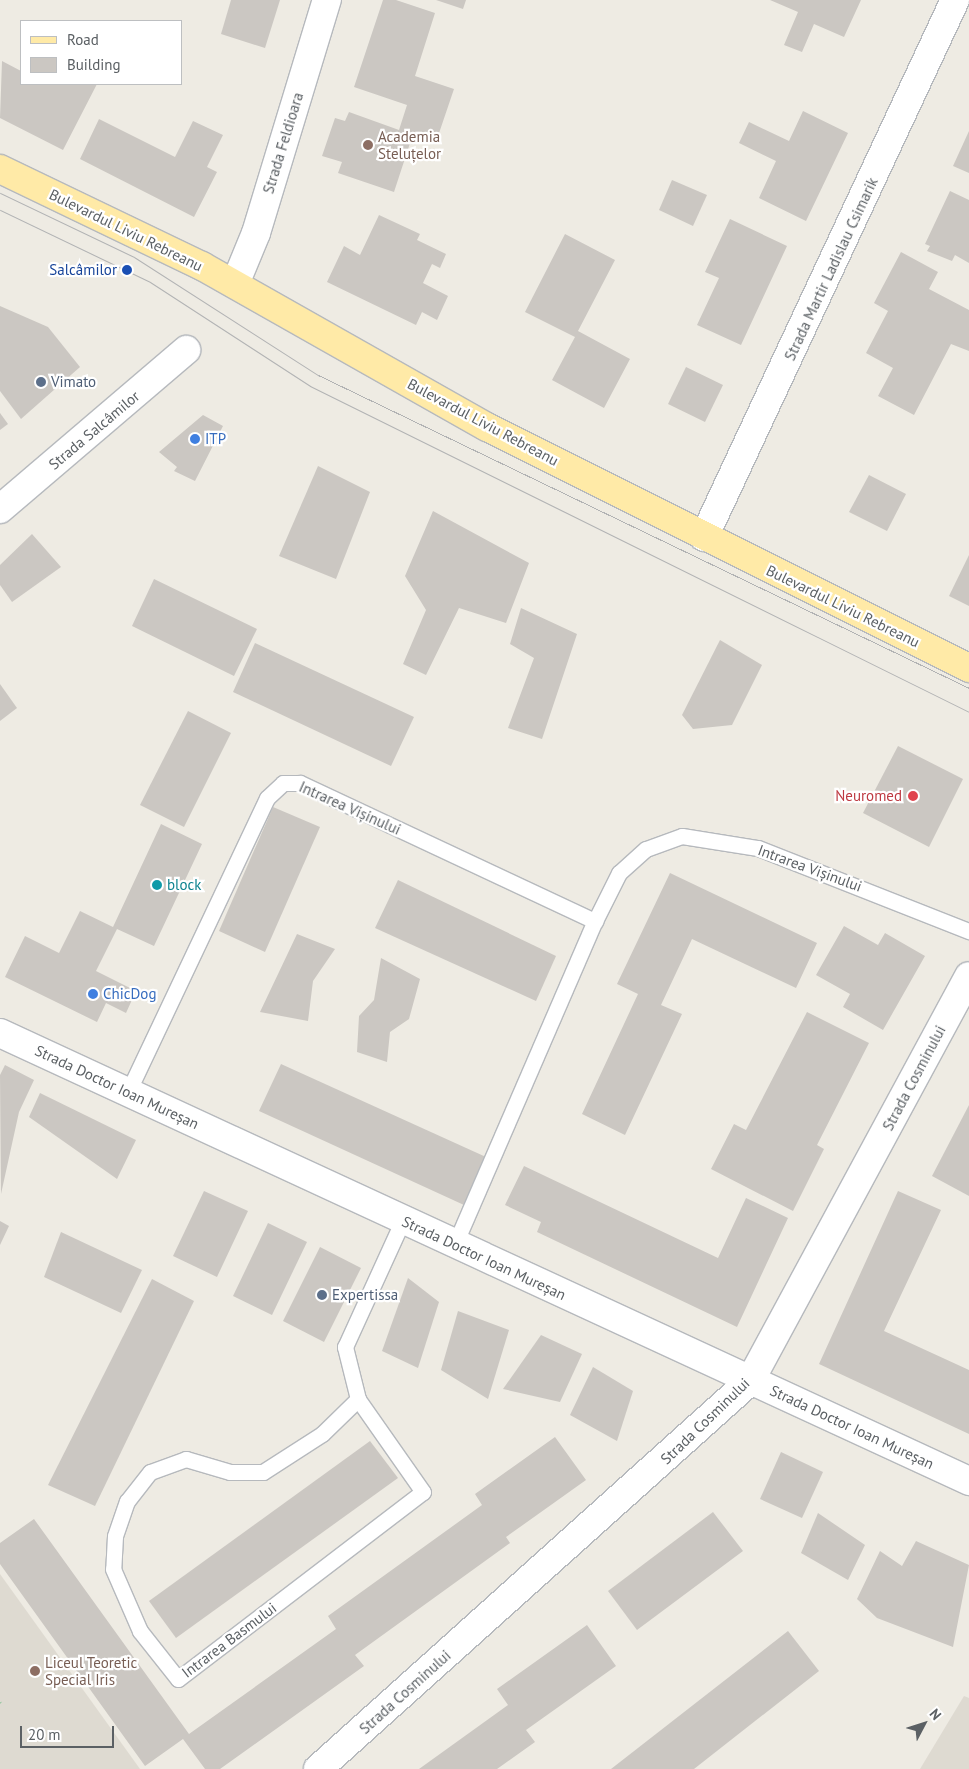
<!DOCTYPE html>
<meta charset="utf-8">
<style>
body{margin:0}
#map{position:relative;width:969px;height:1769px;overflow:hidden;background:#eeebe3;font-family:"PT Sans",sans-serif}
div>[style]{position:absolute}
.education>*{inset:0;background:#dedad1}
.building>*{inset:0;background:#cbc7c2}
.path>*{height:3px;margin-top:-1.5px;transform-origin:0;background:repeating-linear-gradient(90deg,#98c7a2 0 5px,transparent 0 7.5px)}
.roads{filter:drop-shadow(1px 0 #b6b9bd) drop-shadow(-1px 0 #b6b9bd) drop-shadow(0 1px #b6b9bd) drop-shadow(0 -1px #b6b9bd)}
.service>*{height:15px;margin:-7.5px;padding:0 7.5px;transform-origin:7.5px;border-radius:7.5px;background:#fff}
.minor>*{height:28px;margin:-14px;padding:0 14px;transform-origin:14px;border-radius:14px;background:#fff}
.primary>*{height:28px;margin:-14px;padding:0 14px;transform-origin:14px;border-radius:14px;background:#ffeaa7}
.tram>*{height:1px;margin:-0.5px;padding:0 0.5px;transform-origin:0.5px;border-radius:0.5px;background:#b2b3b4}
.dots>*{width:14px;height:14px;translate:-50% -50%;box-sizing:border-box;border:2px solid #fff;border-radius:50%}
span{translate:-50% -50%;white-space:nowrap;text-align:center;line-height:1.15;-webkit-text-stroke:4.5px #fff;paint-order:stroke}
.education-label{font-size:15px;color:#785e54}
.left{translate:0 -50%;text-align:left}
.street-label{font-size:15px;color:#5b6064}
.transit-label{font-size:15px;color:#164399}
.right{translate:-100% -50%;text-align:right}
.service-label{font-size:15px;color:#4e5e75}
.shop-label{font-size:15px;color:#366cbe}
.health-label{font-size:15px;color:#be3a42}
.culture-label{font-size:15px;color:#0d838f}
.legend{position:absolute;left:20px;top:20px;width:162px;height:65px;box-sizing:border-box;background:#fff;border:1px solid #bdbfc1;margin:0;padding:6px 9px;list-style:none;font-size:15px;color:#5b6064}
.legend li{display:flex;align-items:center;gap:10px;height:25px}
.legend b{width:25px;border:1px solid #bdbfc1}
.north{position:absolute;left:899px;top:1699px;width:50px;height:50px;-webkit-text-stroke:4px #fff;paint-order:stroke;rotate:50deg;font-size:14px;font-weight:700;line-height:20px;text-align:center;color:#5b6064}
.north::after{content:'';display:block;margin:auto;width:18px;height:22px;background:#5b6064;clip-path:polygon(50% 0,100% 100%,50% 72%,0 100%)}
.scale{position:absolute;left:20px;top:1726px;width:94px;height:22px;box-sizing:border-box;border:2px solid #5b6064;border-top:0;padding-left:6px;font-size:15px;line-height:18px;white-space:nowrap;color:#5b6064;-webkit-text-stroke:4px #fff;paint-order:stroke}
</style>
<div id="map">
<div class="education">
<div style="clip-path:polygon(0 1574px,140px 1769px,0 1769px)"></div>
<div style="clip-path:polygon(964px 1696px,969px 1698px,969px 1769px,920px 1769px)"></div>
</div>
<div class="building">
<div style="clip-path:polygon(231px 0,280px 0,265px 48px,221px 34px)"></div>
<div style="clip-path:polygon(383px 0,396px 0,435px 13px,415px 76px,454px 89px,436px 142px,413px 134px,394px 192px,338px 173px,342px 162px,322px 156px,335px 118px,345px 121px,349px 112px,399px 130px,407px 105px,354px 87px)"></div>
<div style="clip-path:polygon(436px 0,466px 0,463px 9px)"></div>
<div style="clip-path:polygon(770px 0,861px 0,844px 37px,814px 24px,802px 52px,784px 45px,798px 12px)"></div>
<div style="clip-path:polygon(2px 61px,21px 71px,21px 84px,97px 84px,63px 150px,0 118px)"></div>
<div style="clip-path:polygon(803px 111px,848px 133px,806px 221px,759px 198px,776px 161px,739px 143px,749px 122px,789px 141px)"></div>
<div style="clip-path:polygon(99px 119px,175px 157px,193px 121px,223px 135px,207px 167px,217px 172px,194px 217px,80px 159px)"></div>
<div style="clip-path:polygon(969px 131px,969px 173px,953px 166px)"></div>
<div style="clip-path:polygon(672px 180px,707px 195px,693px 226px,659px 210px)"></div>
<div style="clip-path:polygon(950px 191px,969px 200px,969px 263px,955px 255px,952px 261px,927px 251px,930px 246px,925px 244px)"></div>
<div style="clip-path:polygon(379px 215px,420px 234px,417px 240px,446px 254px,440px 268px,432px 264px,423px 283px,448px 296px,437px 320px,422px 312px,416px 325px,327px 282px,344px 246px,360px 255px)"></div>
<div style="clip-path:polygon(730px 219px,787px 246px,741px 345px,697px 325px,719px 278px,705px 272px)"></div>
<div style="clip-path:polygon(565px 234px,615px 260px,578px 331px,630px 359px,604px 408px,552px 380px,575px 337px,525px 312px)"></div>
<div style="clip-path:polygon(901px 252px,938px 272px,929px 289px,969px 310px,969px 351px,951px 344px,914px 415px,878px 396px,893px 368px,866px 353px,888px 311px,874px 303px)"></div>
<div style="clip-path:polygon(0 306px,48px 327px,80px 367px,21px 419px,0 391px)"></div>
<div style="clip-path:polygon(686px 367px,723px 385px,705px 422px,668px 404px)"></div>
<div style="clip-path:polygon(0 413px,8px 424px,0 430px)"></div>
<div style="clip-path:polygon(203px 415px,223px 426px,195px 481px,174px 471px,177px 467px,159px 452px)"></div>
<div style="clip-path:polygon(318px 466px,370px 492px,336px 579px,279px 556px)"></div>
<div style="clip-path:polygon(869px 475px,906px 494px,887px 531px,849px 512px)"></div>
<div style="clip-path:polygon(433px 511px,529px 563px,506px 623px,459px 608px,426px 675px,403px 664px,426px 610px,405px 576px)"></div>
<div style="clip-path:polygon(32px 534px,61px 567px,12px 602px,0 585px,0 565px)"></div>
<div style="clip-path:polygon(969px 555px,969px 606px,949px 596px)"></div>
<div style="clip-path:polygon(154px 579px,257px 629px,234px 676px,132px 626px)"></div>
<div style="clip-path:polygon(521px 608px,577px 634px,542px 739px,508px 728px,534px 658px,510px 644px)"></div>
<div style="clip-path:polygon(720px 640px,762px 665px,732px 725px,693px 729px,682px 715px)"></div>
<div style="clip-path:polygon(255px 643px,414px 717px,391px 766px,233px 692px)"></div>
<div style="clip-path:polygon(0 684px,17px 708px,0 721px)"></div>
<div style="clip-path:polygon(188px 711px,231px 733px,184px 827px,140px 805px)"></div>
<div style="clip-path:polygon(898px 746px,963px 779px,929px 847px,863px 813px)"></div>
<div style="clip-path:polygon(273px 807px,320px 827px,265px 952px,219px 931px)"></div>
<div style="clip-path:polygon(161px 824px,202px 844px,154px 946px,117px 929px,96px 971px,136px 991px,126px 1013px,106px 1003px,97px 1022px,5px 977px,25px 936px,59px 953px,80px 911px,113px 927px)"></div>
<div style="clip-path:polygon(670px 873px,817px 943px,796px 988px,692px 939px,661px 1005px,682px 1014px,625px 1135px,582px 1114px,638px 994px,617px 984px)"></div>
<div style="clip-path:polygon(398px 880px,556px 956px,536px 1001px,375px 928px)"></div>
<div style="clip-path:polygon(844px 926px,878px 945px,885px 933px,925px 956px,883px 1030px,843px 1007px,850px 994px,816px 975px)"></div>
<div style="clip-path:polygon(297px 934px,335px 949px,313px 981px,308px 1021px,260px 1012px)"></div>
<div style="clip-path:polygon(381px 958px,420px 979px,409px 1019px,390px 1032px,387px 1062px,357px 1052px,359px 1016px,374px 1000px)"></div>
<div style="clip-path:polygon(807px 1012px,869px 1043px,817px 1145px,824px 1149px,793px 1211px,711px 1169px,734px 1124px,746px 1130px)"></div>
<div style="clip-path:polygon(281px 1064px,486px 1157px,464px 1205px,259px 1111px)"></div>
<div style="clip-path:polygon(5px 1065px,34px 1080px,19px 1112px,1px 1194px,0 1075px)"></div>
<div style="clip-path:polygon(40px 1093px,136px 1140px,117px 1179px,29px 1117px)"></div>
<div style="clip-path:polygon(969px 1105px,969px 1196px,932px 1176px)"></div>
<div style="clip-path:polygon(524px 1166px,718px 1258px,746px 1198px,788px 1218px,737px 1327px,537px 1232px,541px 1222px,505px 1205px)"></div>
<div style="clip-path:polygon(204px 1191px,248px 1211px,217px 1277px,173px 1256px)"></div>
<div style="clip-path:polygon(898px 1191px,941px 1210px,884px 1331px,969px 1370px,969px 1434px,819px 1364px)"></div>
<div style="clip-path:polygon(0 1221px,9px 1226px,0 1245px)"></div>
<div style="clip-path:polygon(268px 1223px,307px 1242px,272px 1315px,233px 1296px)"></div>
<div style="clip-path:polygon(61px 1232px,142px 1270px,121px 1313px,44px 1277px)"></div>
<div style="clip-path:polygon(320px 1247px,361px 1268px,324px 1342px,283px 1321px)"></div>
<div style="clip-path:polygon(408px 1278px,439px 1302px,418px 1368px,382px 1351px)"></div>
<div style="clip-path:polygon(152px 1279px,194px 1301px,95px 1506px,48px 1485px)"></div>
<div style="clip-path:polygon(458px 1311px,509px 1330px,488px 1399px,441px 1370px)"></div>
<div style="clip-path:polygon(541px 1335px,582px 1354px,560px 1402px,503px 1389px)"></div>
<div style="clip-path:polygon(593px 1367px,633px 1391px,617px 1441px,570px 1415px)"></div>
<div style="clip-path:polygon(555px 1437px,586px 1480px,506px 1537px,510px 1543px,355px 1655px,364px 1666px,220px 1769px,205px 1769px,183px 1739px,145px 1766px,0 1564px,0 1543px,34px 1519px,189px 1734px,336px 1629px,328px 1616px,482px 1505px,475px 1494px)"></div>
<div style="clip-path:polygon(370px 1441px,398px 1478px,176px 1638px,149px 1601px)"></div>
<div style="clip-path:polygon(781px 1452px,823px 1472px,802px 1518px,760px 1499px)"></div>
<div style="clip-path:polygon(713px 1512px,743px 1551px,637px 1630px,608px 1591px)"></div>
<div style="clip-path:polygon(818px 1513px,865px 1545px,848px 1580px,801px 1553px)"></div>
<div style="clip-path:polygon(916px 1541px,969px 1565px,953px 1647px,877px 1618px,857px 1599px,880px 1551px,902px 1566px)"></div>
<div style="clip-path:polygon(587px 1625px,616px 1666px,526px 1730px,535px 1742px,497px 1769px,419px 1769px,508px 1705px,497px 1689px)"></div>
<div style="clip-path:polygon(788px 1631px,819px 1671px,694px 1769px,611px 1769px)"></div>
</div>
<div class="path">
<div style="left:0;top:1702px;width:1px;rotate:45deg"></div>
</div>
<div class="roads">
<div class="service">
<div style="left:128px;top:1092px;width:325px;rotate:-64.7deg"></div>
<div style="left:267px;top:798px;width:22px;rotate:-43deg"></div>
<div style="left:283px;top:783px;width:17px"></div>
<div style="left:300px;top:783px;width:326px;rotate:25.1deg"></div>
<div style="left:455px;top:1244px;width:352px;rotate:-66.6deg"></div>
<div style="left:595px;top:921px;width:54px;rotate:-63.4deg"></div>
<div style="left:619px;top:873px;width:36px;rotate:-42deg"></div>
<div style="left:646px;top:849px;width:38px;rotate:-20deg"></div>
<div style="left:682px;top:836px;width:77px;rotate:9deg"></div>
<div style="left:758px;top:848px;width:227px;rotate:21.5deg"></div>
<div style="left:358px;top:1399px;width:50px;rotate:135.8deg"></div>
<div style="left:322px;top:1434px;width:70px;rotate:147.2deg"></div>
<div style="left:263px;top:1472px;width:33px;rotate:180deg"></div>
<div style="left:230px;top:1472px;width:46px;rotate:-163.5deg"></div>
<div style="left:186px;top:1459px;width:38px;rotate:160deg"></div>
<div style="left:150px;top:1472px;width:37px;rotate:128deg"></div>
<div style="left:127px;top:1501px;width:37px;rotate:109deg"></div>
<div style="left:115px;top:1536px;width:33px;rotate:93deg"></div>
<div style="left:113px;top:1569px;width:68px;rotate:66.5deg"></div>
<div style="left:140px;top:1631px;width:61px;rotate:51.6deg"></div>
<div style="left:178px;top:1679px;width:308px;rotate:-37.4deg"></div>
<div style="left:423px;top:1492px;width:113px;rotate:-125deg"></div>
<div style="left:358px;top:1399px;width:54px;rotate:-104deg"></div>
<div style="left:345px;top:1347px;width:140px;rotate:-65.5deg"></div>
</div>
<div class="minor">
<div style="left:235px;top:284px;width:55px;rotate:-67.6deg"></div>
<div style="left:256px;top:233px;width:244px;rotate:-73.1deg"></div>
<div style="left:0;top:509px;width:245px;rotate:-40.5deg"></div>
<div style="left:704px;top:537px;width:593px;rotate:-64.95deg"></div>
<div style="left:0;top:1033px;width:1068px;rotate:24.81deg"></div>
<div style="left:318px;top:1769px;width:581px;rotate:-41.93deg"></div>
<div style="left:750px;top:1381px;width:460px;rotate:-61.6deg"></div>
</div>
<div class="primary">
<div style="left:0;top:169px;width:224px;rotate:25.7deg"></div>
<div style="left:202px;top:266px;width:327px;rotate:29.5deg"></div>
<div style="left:487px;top:427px;width:539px;rotate:26.57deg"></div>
</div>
</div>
<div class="tram">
<div style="left:0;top:193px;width:148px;rotate:25.5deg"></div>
<div style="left:134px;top:257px;width:219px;rotate:32.7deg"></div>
<div style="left:318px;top:375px;width:722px;rotate:25.68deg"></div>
<div style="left:0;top:210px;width:166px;rotate:25.6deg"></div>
<div style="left:150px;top:282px;width:191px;rotate:33deg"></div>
<div style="left:310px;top:386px;width:735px;rotate:26.32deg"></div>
</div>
<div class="dots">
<div style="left:368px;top:145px;background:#8d6e63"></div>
<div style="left:127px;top:270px;background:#1a4fb4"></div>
<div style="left:41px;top:382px;background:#5c6f8a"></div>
<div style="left:195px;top:439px;background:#3f7fe0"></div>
<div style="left:913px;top:796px;background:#e0444e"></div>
<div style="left:157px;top:885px;background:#0f9aa8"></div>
<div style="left:93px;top:994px;background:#3f7fe0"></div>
<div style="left:322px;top:1295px;background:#5c6f8a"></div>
<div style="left:35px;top:1671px;background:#8d6e63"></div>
</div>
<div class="education-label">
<span class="left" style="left:378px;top:145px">Academia<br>Steluțelor</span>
<span class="left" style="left:45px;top:1671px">Liceul Teoretic<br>Special Iris</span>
</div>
<div class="street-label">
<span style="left:283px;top:143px;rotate:-73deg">Strada Feldioara</span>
<span style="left:126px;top:230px;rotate:26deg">Bulevardul Liviu Rebreanu</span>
<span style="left:831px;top:269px;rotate:-65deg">Strada Martir Ladislau Csimarik</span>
<span style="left:483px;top:422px;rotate:28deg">Bulevardul Liviu Rebreanu</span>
<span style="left:94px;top:430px;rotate:-40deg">Strada Salcâmilor</span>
<span style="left:843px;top:606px;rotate:26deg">Bulevardul Liviu Rebreanu</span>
<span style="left:350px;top:808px;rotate:24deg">Intrarea Vișinului</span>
<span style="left:810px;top:868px;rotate:20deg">Intrarea Vișinului</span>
<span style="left:914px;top:1078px;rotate:-62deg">Strada Cosminului</span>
<span style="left:117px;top:1087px;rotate:25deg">Strada Doctor Ioan Mureșan</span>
<span style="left:484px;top:1258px;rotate:25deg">Strada Doctor Ioan Mureșan</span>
<span style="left:705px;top:1421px;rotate:-44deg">Strada Cosminului</span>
<span style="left:852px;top:1427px;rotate:25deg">Strada Doctor Ioan Mureșan</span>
<span style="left:229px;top:1640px;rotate:-37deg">Intrarea Basmului</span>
<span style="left:405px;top:1692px;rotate:-42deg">Strada Cosminului</span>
</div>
<div class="transit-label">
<span class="right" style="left:117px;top:270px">Salcâmilor</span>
</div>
<div class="service-label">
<span class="left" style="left:51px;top:382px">Vimato</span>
<span class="left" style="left:332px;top:1295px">Expertissa</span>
</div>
<div class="shop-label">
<span class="left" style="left:205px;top:439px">ITP</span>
<span class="left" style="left:103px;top:994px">ChicDog</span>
</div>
<div class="health-label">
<span class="right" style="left:902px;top:796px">Neuromed</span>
</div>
<div class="culture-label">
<span class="left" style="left:167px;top:885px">block</span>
</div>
<ul class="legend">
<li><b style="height:6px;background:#ffeaa7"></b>Road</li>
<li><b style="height:14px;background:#cbc7c2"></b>Building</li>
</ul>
<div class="north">N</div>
<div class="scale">20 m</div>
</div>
